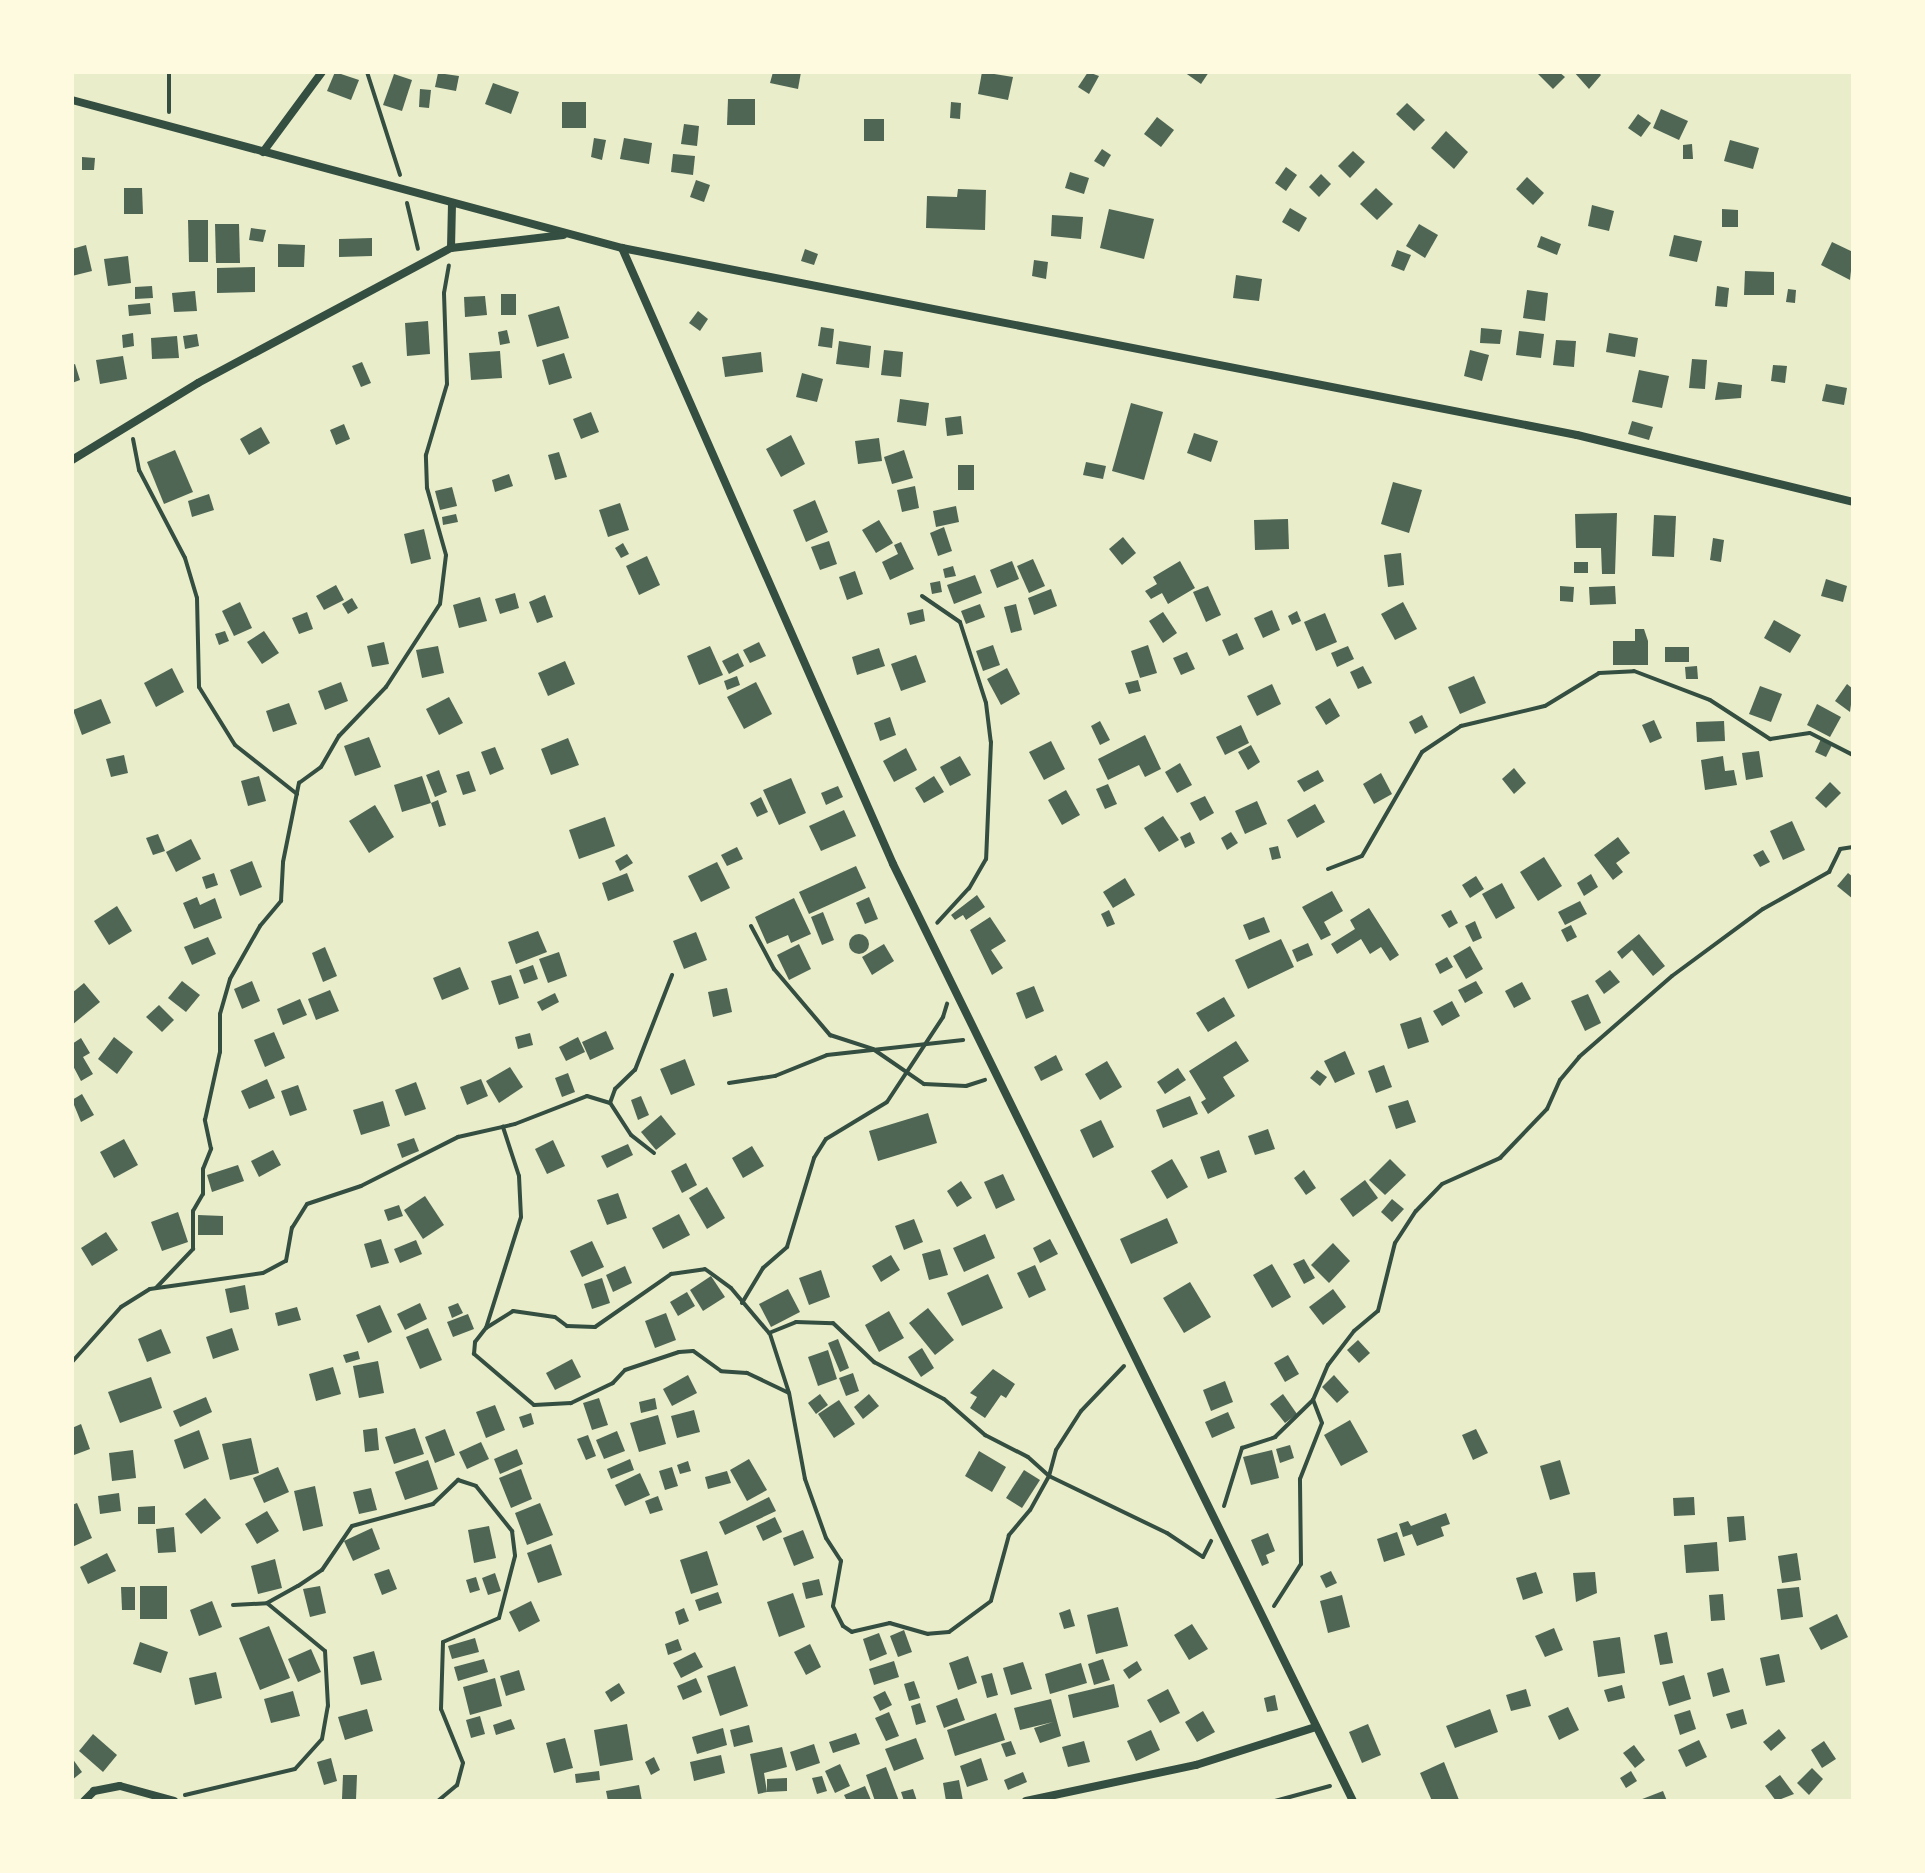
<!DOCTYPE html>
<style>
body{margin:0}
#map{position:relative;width:1925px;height:1873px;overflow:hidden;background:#e9edc9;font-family:Inter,sans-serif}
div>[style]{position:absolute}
.building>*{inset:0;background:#4f6655}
.round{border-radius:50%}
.path>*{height:4px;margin:-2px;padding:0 2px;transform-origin:2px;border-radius:2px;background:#344e41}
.minor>*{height:8px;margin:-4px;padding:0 4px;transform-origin:4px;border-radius:4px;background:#344e41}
span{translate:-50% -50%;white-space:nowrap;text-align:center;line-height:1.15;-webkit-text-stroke:7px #fefae0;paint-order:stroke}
.frame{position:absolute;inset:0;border:74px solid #fefae0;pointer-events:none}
</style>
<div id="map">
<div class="building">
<div style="clip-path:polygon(335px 72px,359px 80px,351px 100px,327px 91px)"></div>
<div style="clip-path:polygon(773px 72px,801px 72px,798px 89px,770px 83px)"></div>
<div style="clip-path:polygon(982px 72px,1013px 77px,1008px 100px,978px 94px)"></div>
<div style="clip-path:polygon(1088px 72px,1099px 76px,1089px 94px,1078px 87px)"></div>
<div style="clip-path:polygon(1184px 72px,1209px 72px,1201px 84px)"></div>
<div style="clip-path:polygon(1536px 72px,1559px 72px,1565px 77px,1553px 89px)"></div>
<div style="clip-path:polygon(1574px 72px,1598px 72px,1601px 75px,1589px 89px)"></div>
<div style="clip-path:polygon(438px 73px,459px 76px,456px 91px,435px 87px)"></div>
<div style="clip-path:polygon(394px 74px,412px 80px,402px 111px,383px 105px)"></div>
<div style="clip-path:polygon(493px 83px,519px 92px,511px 114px,485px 104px)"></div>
<div style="clip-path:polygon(420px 89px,431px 90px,429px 108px,419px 107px)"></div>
<div style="clip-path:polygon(728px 99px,755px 99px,755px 125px,727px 125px)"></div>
<div style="clip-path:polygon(562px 102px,586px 102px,586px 128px,562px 128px)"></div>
<div style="clip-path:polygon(951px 102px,961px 103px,960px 119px,950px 118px)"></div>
<div style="clip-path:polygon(1407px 103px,1425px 120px,1414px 131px,1396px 114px)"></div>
<div style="clip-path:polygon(1661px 109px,1688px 121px,1679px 140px,1653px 128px)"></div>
<div style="clip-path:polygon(1638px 114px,1651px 123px,1641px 137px,1628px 128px)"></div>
<div style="clip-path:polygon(1157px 117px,1174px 130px,1161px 147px,1144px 134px)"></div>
<div style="clip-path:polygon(864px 119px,884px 119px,884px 141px,864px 141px)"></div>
<div style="clip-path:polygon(684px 124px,699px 126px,697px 146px,681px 144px)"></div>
<div style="clip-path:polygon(1446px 131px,1468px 152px,1454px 169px,1431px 148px)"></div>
<div style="clip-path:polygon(594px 138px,606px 140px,602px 160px,591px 157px)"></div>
<div style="clip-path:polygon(624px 138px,652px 143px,649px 164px,620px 159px)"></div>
<div style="clip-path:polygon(1730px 140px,1759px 148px,1753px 169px,1724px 161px)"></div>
<div style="clip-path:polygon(1692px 144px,1693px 159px,1683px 159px,1683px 145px)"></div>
<div style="clip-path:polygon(1102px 149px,1111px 155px,1104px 167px,1094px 161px)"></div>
<div style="clip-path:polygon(1353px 151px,1365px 162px,1350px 178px,1338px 166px)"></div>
<div style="clip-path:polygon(673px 154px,695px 156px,693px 175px,671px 172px)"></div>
<div style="clip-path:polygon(82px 157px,95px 158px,94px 170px,82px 170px)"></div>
<div style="clip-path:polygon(1286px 167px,1297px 175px,1286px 191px,1275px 183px)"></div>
<div style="clip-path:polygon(1070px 172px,1089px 178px,1084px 194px,1065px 188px)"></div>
<div style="clip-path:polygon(1321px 174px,1331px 184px,1319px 197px,1309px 187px)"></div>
<div style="clip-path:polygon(1527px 177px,1544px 193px,1533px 205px,1516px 189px)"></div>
<div style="clip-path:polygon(696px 180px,710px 185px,704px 202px,690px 197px)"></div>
<div style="clip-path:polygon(124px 188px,142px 188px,143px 214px,124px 214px)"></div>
<div style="clip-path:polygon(1376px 188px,1393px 204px,1377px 220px,1360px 204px)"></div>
<div style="clip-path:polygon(958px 189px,986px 190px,985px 230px,926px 228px,927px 196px,957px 197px)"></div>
<div style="clip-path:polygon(1592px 205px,1614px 211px,1609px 231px,1588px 226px)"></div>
<div style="clip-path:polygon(1290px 208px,1307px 218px,1299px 232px,1282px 222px)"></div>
<div style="clip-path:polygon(1109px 209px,1154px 219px,1144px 259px,1100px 248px)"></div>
<div style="clip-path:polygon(1722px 209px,1738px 210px,1738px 227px,1722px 227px)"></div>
<div style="clip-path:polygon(1052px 215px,1083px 217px,1081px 239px,1051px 236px)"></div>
<div style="clip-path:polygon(188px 220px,208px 220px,208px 262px,189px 262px)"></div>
<div style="clip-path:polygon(215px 224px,239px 224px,240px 263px,216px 263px)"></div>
<div style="clip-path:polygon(1419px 224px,1438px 235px,1425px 258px,1406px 246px)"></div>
<div style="clip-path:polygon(251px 228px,266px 230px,263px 242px,249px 240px)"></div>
<div style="clip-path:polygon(1674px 235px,1702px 241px,1697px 262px,1669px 256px)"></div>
<div style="clip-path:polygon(1541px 236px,1561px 244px,1557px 255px,1537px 247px)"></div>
<div style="clip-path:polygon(372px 238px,372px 256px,339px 257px,339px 239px)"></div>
<div style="clip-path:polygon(1832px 242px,1853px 252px,1850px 280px,1821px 265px)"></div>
<div style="clip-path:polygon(278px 244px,305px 245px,304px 267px,278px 267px)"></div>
<div style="clip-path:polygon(86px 245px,92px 271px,72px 276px,72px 249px)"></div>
<div style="clip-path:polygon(805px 249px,818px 254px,814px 265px,801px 261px)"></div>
<div style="clip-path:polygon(1397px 250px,1411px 255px,1404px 271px,1391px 266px)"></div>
<div style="clip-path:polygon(128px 256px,131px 283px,108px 286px,104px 259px)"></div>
<div style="clip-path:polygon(1034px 260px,1048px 262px,1046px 279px,1032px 276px)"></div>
<div style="clip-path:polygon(255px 267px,255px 292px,217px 293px,217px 268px)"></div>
<div style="clip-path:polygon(1745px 271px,1774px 272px,1774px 295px,1744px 295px)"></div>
<div style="clip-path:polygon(1236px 275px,1262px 279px,1259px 301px,1233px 298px)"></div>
<div style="clip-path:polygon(152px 286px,153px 298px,135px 299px,135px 287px)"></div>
<div style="clip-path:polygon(1717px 286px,1729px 288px,1727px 307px,1715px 306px)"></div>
<div style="clip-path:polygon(1788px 289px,1796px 290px,1795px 303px,1786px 302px)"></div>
<div style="clip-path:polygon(1527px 290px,1548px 293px,1545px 321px,1523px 318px)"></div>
<div style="clip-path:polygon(195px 291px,197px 311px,174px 312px,172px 293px)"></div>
<div style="clip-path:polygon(501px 294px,516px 294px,516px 315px,501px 315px)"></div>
<div style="clip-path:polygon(485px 296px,487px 315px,465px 317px,464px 297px)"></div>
<div style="clip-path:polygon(150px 303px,151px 314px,129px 316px,128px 305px)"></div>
<div style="clip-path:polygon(559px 306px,569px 338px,537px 347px,528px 315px)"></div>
<div style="clip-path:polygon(698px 311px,708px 319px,700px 331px,689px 323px)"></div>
<div style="clip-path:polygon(428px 321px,430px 354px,407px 356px,405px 323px)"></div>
<div style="clip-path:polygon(821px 327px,834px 329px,832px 348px,818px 346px)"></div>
<div style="clip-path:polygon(1481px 328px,1502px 330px,1500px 344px,1480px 343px)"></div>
<div style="clip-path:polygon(507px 330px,510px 343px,500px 345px,498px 332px)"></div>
<div style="clip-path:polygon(1519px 331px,1544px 334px,1541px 358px,1516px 355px)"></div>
<div style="clip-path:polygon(133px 333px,134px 346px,123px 348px,122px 335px)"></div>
<div style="clip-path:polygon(1609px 333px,1638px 338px,1635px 357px,1606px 352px)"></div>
<div style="clip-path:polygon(197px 334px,199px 346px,185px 349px,183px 336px)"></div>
<div style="clip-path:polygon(177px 336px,179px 358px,152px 359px,151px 338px)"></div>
<div style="clip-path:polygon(1556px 340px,1576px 341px,1574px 367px,1553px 365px)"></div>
<div style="clip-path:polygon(839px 341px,871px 346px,869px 368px,836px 364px)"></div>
<div style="clip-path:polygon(884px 350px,903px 352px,901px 377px,881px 375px)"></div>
<div style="clip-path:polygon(1470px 350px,1489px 355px,1482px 381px,1464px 376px)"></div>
<div style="clip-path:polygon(500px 351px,502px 378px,471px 380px,469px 353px)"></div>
<div style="clip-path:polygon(761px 352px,763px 372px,725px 377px,722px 357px)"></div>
<div style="clip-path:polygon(564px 353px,572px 378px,549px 385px,542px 360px)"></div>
<div style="clip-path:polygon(123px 356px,127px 379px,100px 384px,96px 360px)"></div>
<div style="clip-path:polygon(1692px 359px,1707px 360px,1705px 389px,1689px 388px)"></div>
<div style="clip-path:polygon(362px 362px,371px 383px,361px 387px,352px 366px)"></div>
<div style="clip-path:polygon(75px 364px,80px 380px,72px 383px,72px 365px)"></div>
<div style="clip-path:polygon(1773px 365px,1787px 366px,1785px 383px,1771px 381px)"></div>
<div style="clip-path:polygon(1639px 370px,1669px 376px,1662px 408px,1632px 402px)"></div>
<div style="clip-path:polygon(802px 373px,823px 379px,817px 402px,796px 397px)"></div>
<div style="clip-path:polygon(1718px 382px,1742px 385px,1741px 398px,1715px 400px)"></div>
<div style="clip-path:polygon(1826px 384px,1847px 388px,1844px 405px,1822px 401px)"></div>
<div style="clip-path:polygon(900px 399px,929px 403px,926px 426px,897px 422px)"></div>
<div style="clip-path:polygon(1131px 403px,1163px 412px,1144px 480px,1112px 471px)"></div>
<div style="clip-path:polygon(591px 412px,599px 432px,581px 439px,573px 419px)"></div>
<div style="clip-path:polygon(961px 416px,963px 434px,947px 436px,945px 418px)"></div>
<div style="clip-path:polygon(1632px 421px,1653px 427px,1649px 440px,1628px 434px)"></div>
<div style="clip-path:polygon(344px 424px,350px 439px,336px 445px,330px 430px)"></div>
<div style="clip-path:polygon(261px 427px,270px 443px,249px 455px,240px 439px)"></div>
<div style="clip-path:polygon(1194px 433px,1218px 441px,1211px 462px,1187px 453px)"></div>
<div style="clip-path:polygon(791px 435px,805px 464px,781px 477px,766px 449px)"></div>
<div style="clip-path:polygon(879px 438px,882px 461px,858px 464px,855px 441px)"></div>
<div style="clip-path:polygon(175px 450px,193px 492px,164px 504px,147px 462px)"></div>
<div style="clip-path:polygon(904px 450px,913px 478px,892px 484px,884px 457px)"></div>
<div style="clip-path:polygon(559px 452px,567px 477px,555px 480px,548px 455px)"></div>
<div style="clip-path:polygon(1086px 462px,1106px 466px,1103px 479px,1083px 475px)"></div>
<div style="clip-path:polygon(958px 465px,974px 465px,974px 490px,958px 490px)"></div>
<div style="clip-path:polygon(509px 474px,513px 486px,495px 492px,492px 480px)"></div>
<div style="clip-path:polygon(1393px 482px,1422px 490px,1409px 533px,1381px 524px)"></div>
<div style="clip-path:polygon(915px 486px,919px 508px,902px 512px,897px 490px)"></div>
<div style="clip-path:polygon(452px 487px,457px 506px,440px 510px,435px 491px)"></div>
<div style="clip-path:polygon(209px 494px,214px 510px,192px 517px,188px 501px)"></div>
<div style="clip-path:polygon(815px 500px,828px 532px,806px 542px,793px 510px)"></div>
<div style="clip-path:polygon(620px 503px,629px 530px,608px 537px,599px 510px)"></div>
<div style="clip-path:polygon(956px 506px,959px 522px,936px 527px,933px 511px)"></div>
<div style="clip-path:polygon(1617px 513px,1615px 574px,1602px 574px,1601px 548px,1576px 548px,1575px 514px)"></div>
<div style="clip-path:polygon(456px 514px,458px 522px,443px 525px,442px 517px)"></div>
<div style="clip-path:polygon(1654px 515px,1676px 516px,1674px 557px,1652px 556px)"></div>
<div style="clip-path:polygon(1288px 519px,1289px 549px,1255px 550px,1254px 520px)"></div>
<div style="clip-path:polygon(879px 520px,893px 543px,876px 553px,862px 530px)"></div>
<div style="clip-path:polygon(944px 527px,952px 551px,938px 556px,930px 533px)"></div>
<div style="clip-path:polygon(424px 529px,431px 559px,411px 564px,404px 534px)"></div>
<div style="clip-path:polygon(1123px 537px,1136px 553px,1122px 565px,1109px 549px)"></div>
<div style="clip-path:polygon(1713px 538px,1724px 540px,1721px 562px,1710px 560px)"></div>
<div style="clip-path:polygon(829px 541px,837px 564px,820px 570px,811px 547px)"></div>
<div style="clip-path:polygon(901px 542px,914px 569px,890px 580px,882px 562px,898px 554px,894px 545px)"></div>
<div style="clip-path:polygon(623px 543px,629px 554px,621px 558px,615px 548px)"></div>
<div style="clip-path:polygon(1401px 553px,1404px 585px,1388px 587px,1384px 555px)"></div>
<div style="clip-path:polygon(647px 556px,660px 585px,639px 595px,626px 566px)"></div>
<div style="clip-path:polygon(1033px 559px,1045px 586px,1029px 593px,1017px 566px)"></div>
<div style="clip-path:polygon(1012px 561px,1019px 579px,997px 588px,990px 570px)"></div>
<div style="clip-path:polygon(1180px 561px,1195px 588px,1168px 604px,1162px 593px,1151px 599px,1145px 591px,1157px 584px,1153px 577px)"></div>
<div style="clip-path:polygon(1574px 562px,1588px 562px,1588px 573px,1574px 573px)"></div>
<div style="clip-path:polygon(953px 566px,956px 576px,945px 578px,943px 569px)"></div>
<div style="clip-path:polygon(855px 571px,863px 594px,847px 600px,839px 577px)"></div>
<div style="clip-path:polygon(975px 575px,982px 593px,954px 604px,947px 585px)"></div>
<div style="clip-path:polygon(1826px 579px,1847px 586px,1843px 602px,1821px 596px)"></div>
<div style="clip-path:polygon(940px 581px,942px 592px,932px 594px,930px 583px)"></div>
<div style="clip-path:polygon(336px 585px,344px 600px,324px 610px,316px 596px)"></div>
<div style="clip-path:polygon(1208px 586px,1221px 615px,1206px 622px,1193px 592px)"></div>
<div style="clip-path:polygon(1560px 586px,1574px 587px,1573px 602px,1560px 601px)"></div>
<div style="clip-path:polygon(1615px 586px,1616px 604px,1590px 605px,1589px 587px)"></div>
<div style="clip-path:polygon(1051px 589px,1057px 606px,1034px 615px,1028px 598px)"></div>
<div style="clip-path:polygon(515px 593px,519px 608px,500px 614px,495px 599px)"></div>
<div style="clip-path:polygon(545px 595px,553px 617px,537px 623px,529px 602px)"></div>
<div style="clip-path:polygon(480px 597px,487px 621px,459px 628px,453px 605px)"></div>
<div style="clip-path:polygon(352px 598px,358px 608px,348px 614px,342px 604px)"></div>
<div style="clip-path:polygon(240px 602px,252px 628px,234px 636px,222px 611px)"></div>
<div style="clip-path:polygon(1403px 602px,1417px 629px,1395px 640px,1381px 614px)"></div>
<div style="clip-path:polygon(980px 604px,985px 617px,966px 624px,961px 611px)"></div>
<div style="clip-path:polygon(1016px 604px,1022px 630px,1011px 633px,1004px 607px)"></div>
<div style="clip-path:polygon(923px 609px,925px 621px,910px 625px,907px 613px)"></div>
<div style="clip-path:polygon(1272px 610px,1280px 630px,1263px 638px,1254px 618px)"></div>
<div style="clip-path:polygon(1297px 611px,1301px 621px,1292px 625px,1288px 616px)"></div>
<div style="clip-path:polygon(307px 612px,313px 629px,299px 634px,292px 618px)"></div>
<div style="clip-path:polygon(1163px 612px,1177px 633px,1163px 643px,1149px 621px)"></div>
<div style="clip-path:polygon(1325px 613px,1337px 642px,1316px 651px,1304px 622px)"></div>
<div style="clip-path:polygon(1774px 620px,1801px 635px,1790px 653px,1764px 638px)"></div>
<div style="clip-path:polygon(1635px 629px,1644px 629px,1648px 641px,1648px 665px,1613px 665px,1613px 641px,1635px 641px)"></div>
<div style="clip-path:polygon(225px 631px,229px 641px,219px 645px,215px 634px)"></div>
<div style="clip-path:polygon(264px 631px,279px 653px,262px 664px,247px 642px)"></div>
<div style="clip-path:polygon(1237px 633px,1244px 649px,1229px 656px,1222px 640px)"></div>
<div style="clip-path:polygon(384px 642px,389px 664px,372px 667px,367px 646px)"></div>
<div style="clip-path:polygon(759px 642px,766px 656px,750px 663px,743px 650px)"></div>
<div style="clip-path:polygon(993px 645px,1000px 665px,983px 671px,976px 651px)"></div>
<div style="clip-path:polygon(1148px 645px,1157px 673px,1140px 678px,1131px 651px)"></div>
<div style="clip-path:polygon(438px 646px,444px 673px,422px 678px,416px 650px)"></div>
<div style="clip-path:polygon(710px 646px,723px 675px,699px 685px,687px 656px)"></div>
<div style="clip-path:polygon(1348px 646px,1354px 659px,1337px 667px,1331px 653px)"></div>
<div style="clip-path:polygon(1665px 647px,1689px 647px,1689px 662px,1665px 662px)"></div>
<div style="clip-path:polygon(879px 648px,885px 666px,857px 675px,852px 657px)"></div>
<div style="clip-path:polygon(1187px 652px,1195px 669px,1181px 675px,1173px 658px)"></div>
<div style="clip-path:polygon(738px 653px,744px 666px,729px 674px,722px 661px)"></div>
<div style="clip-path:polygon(916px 655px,926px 682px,901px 691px,891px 664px)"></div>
<div style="clip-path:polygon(565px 661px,575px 684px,548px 696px,538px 673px)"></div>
<div style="clip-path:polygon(1363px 666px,1372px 683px,1358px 689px,1350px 672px)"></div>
<div style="clip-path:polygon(1697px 666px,1698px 679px,1686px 679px,1685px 667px)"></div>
<div style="clip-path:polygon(172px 668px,184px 692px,156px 707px,144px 683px)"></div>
<div style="clip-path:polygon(1007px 668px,1020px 694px,1001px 705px,987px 679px)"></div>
<div style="clip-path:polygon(737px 676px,740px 685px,727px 690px,724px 681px)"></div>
<div style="clip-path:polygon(1474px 676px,1486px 703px,1460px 714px,1448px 687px)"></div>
<div style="clip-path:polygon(1138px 680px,1141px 691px,1129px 694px,1125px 683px)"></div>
<div style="clip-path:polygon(341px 682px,348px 701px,325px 710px,318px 691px)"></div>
<div style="clip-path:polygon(756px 682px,772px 714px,744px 729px,727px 697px)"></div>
<div style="clip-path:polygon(1272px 684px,1281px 704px,1257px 716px,1247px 696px)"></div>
<div style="clip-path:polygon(1847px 684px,1853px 689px,1850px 712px,1835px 701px)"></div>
<div style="clip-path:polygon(1760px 686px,1782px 694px,1771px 722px,1749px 714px)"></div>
<div style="clip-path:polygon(449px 697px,463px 723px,439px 735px,426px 709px)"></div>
<div style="clip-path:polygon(1330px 698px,1340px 716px,1326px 725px,1315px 707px)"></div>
<div style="clip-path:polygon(101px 699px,111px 723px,82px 735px,73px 710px)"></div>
<div style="clip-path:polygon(289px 703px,297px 724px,273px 732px,266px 711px)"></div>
<div style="clip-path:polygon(1817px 704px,1841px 717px,1830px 737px,1807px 725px)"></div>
<div style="clip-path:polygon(1422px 715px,1428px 727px,1415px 734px,1409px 722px)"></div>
<div style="clip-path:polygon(890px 717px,896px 735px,880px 741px,874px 723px)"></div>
<div style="clip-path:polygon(1654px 720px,1662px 738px,1650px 743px,1642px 725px)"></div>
<div style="clip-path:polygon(1100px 721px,1110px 740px,1100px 745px,1091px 726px)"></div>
<div style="clip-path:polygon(1724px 721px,1725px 741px,1697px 742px,1696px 722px)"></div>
<div style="clip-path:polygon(1241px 725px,1249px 743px,1225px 755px,1216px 737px)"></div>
<div style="clip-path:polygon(1145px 735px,1161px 769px,1145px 777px,1139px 765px,1108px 780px,1098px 759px)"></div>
<div style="clip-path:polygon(369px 737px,381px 767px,355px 776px,344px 746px)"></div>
<div style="clip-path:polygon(568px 738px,579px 765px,551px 775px,541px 749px)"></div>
<div style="clip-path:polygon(1821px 739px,1832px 745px,1826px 757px,1815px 752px)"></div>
<div style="clip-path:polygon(1051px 741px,1065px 769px,1044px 780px,1029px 752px)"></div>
<div style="clip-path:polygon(1251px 745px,1260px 762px,1248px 770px,1238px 752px)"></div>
<div style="clip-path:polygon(495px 747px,504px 769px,490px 775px,481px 752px)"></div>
<div style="clip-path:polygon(906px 748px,917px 770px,894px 782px,883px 761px)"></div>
<div style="clip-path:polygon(1759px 751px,1763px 777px,1746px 780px,1742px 753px)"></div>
<div style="clip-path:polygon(124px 755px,128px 773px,111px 777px,106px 759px)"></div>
<div style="clip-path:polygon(960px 756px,971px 775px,950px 786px,940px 767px)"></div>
<div style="clip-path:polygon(1723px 756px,1725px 771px,1734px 770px,1737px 785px,1705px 790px,1701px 760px)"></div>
<div style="clip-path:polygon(1180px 763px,1192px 785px,1177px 793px,1165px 772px)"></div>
<div style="clip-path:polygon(1514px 768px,1526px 783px,1514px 794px,1502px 779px)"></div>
<div style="clip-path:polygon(439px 770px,447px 792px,435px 797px,426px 775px)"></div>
<div style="clip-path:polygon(1318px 770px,1324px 781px,1304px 792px,1297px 781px)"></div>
<div style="clip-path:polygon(469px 771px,476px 791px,463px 795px,456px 775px)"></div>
<div style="clip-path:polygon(1381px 773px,1392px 794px,1374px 804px,1363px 784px)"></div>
<div style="clip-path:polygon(259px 776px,266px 801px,248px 806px,241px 781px)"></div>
<div style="clip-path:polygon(422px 776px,431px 803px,402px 812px,394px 785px)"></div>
<div style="clip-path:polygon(934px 776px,944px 792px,924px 803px,915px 788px)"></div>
<div style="clip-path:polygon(791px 778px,806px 813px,779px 825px,763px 790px)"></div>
<div style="clip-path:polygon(1830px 782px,1841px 793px,1826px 808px,1815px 798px)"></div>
<div style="clip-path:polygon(1108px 784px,1117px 804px,1105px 809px,1096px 789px)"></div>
<div style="clip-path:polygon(838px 786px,843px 797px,826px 805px,821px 793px)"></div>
<div style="clip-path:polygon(1066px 790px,1080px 815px,1062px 825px,1048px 800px)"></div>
<div style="clip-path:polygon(1205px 796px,1214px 813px,1200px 821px,1190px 803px)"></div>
<div style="clip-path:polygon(761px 797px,768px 812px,757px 817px,750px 803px)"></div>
<div style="clip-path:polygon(438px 800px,446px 825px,439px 827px,431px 803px)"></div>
<div style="clip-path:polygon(1257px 801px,1267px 824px,1245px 834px,1235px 811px)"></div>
<div style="clip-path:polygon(1315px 804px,1325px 822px,1297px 838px,1287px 820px)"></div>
<div style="clip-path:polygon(375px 805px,394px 837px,369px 853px,349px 821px)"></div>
<div style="clip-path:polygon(844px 810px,856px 836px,821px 851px,809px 826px)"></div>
<div style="clip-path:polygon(1163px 816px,1179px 840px,1159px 852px,1144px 828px)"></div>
<div style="clip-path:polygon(605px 817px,615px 846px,579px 859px,569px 830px)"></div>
<div style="clip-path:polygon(1792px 821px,1805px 850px,1783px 860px,1770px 831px)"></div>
<div style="clip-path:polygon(1190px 832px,1195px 843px,1185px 848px,1180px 837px)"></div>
<div style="clip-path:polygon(1231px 832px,1238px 843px,1227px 850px,1221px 838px)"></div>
<div style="clip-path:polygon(158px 834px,165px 851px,153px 855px,146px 838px)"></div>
<div style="clip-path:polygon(1618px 837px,1630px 853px,1616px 863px,1623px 872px,1613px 880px,1594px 855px)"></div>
<div style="clip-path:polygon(191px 839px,201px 859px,176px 872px,166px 852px)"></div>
<div style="clip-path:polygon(1278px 846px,1281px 858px,1272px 860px,1269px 848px)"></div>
<div style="clip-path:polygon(737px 847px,743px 859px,727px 866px,721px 855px)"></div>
<div style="clip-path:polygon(1763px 850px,1770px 862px,1760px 867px,1753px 855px)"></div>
<div style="clip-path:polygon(627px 854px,633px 863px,620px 871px,615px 861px)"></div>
<div style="clip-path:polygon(1544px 857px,1562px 886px,1538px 901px,1520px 872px)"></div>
<div style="clip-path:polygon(252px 861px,262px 887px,240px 896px,230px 870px)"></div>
<div style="clip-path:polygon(717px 862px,730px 888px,701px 902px,688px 876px)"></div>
<div style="clip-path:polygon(856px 866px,866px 888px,809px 914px,799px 892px)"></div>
<div style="clip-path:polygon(214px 873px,218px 885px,206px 889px,202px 877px)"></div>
<div style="clip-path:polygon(627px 873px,634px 891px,608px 901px,602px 883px)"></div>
<div style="clip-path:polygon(1848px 873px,1853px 877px,1853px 899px,1837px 886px)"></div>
<div style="clip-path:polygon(1591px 874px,1598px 887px,1584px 896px,1577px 883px)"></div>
<div style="clip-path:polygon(1476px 876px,1484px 889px,1470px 898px,1462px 885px)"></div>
<div style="clip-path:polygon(1125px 878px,1135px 895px,1113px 908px,1103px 892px)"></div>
<div style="clip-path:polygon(1502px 883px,1515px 908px,1496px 919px,1482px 894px)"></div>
<div style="clip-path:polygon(1332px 891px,1343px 911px,1324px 922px,1331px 935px,1321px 940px,1302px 907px)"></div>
<div style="clip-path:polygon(977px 895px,985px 907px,966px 920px,963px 915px,955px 920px,951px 915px)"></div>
<div style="clip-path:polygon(197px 897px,200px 905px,215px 898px,222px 918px,194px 929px,183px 903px)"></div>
<div style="clip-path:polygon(869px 897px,878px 919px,865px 924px,856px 903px)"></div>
<div style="clip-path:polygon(794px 898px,811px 934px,791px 943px,788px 935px,767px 944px,755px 917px)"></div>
<div style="clip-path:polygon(1580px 901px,1587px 914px,1565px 925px,1558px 912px)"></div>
<div style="clip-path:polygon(117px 906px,132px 931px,109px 945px,94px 921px)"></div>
<div style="clip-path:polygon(1369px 908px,1399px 955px,1390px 961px,1381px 947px,1370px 954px,1361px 939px,1337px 954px,1331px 944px,1355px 929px,1350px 920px)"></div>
<div style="clip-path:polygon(1109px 910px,1115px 924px,1107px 927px,1101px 914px)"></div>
<div style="clip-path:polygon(1451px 910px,1458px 923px,1449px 928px,1441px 915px)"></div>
<div style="clip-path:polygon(823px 912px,834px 940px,822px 945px,811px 917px)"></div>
<div style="clip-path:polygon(990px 917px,1006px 941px,991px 950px,1003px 968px,992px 975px,970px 930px)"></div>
<div style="clip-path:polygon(1264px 917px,1270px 932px,1249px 940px,1243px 925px)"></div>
<div style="clip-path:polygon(1475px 921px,1482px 938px,1473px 942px,1465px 926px)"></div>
<div style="clip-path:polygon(1571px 925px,1577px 937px,1567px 942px,1561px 930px)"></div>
<div style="clip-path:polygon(538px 931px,547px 952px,516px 964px,508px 942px)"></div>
<div style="clip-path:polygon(696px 932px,707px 960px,684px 969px,673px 941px)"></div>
<div style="clip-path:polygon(1639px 934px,1665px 966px,1653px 976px,1632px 950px,1622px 959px,1617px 952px)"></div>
<div class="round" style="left:849px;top:934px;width:20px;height:20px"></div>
<div style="clip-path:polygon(208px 937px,216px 954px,192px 965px,184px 947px)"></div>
<div style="clip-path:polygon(1281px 939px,1294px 967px,1248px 989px,1235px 960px)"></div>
<div style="clip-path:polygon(1308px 943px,1313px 955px,1297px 962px,1292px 950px)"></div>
<div style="clip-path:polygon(799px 944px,811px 969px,789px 980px,777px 955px)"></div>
<div style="clip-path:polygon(884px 944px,894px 961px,872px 975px,862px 957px)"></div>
<div style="clip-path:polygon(1470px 946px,1483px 969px,1466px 979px,1453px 956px)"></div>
<div style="clip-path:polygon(325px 947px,337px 976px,323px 982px,312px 953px)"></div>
<div style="clip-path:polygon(559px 952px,567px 976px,548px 983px,539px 959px)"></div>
<div style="clip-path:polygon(1447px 957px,1453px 967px,1440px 974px,1435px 964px)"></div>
<div style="clip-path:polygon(533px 965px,538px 979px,524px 984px,519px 970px)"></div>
<div style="clip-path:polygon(460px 967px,469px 989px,442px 1000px,433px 978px)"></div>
<div style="clip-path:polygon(1610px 970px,1620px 982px,1604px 994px,1595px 981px)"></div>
<div style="clip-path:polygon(511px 975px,519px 998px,499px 1005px,491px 981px)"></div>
<div style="clip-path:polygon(182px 981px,200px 995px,186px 1012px,168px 998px)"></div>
<div style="clip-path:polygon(252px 981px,260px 1001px,242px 1009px,234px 989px)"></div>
<div style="clip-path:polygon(1476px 981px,1483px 993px,1465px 1003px,1458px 990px)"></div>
<div style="clip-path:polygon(1522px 982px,1531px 999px,1514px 1008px,1505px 991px)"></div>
<div style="clip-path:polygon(84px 983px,100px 1002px,72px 1025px,72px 993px)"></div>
<div style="clip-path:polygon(1034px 986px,1044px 1011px,1026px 1019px,1016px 993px)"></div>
<div style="clip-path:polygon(727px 988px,732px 1012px,713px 1017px,708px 992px)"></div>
<div style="clip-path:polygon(330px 990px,339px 1011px,316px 1020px,308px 999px)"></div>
<div style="clip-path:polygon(555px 993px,559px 1002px,542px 1011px,537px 1002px)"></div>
<div style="clip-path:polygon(1588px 994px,1601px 1023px,1585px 1031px,1571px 1001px)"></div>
<div style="clip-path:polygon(1224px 997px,1235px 1016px,1208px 1032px,1196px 1013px)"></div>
<div style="clip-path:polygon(300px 999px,307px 1015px,283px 1025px,277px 1009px)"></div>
<div style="clip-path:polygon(1452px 1001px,1460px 1016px,1442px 1026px,1433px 1011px)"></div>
<div style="clip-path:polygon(159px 1005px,174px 1020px,162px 1032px,146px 1017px)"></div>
<div style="clip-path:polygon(1421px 1017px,1429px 1042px,1408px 1049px,1400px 1024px)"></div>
<div style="clip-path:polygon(606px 1031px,614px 1049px,590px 1060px,582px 1042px)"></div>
<div style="clip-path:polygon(274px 1032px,285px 1058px,265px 1067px,254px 1040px)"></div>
<div style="clip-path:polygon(530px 1033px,533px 1045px,518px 1049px,515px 1037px)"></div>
<div style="clip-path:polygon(114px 1037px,133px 1052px,117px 1074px,98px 1059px)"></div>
<div style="clip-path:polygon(578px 1037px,585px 1052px,566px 1061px,559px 1047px)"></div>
<div style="clip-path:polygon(81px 1038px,90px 1053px,83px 1057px,93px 1074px,81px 1081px,72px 1064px,72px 1044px)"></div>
<div style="clip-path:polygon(1236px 1041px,1249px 1061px,1223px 1077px,1235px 1096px,1208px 1114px,1201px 1102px,1206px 1099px,1189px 1071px)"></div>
<div style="clip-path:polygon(1345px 1051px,1355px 1074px,1335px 1083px,1324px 1061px)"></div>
<div style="clip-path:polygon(1056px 1055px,1063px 1070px,1041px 1081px,1034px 1067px)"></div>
<div style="clip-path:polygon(685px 1059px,695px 1085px,671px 1095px,660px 1069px)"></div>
<div style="clip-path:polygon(1107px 1061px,1122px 1087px,1100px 1100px,1085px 1074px)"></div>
<div style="clip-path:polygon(1384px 1065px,1392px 1087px,1376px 1093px,1368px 1071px)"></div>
<div style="clip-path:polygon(510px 1067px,523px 1087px,499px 1103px,486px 1081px)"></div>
<div style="clip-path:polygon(1178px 1068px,1186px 1080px,1165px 1094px,1157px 1082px)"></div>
<div style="clip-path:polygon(1317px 1070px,1327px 1077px,1320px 1086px,1310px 1078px)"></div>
<div style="clip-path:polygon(568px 1073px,575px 1092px,562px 1097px,555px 1078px)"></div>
<div style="clip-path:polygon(267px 1079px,275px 1098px,249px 1109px,241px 1091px)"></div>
<div style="clip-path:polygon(481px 1079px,488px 1096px,467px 1105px,460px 1087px)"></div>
<div style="clip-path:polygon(416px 1082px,426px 1109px,405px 1116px,395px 1090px)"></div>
<div style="clip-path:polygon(298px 1085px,307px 1110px,290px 1116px,281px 1091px)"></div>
<div style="clip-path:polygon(82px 1094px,94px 1115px,81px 1122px,72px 1100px)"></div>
<div style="clip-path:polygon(641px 1096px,649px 1115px,638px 1120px,631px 1100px)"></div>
<div style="clip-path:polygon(1190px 1096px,1198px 1114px,1163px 1128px,1156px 1110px)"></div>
<div style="clip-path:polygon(1408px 1100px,1416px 1122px,1396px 1129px,1388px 1106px)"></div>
<div style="clip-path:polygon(383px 1101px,390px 1126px,361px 1135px,353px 1110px)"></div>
<div style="clip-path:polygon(928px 1113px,937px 1143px,878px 1161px,869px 1131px)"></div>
<div style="clip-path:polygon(661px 1115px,676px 1134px,656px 1150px,641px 1132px)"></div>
<div style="clip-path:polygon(1101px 1120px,1114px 1147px,1093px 1158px,1080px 1130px)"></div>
<div style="clip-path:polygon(1268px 1129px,1275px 1149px,1255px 1155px,1248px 1136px)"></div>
<div style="clip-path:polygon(414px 1138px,419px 1151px,402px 1158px,397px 1144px)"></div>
<div style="clip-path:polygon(124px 1139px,138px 1165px,114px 1178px,100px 1152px)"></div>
<div style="clip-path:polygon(553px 1140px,565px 1166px,547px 1174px,535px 1149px)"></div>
<div style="clip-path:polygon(628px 1144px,633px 1155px,607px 1168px,601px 1156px)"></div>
<div style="clip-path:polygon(752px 1146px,764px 1166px,743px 1178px,732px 1158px)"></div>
<div style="clip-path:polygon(273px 1150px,281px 1165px,259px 1177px,251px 1161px)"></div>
<div style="clip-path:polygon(1219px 1150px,1227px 1172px,1208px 1179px,1200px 1157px)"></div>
<div style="clip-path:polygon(1172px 1159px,1188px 1187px,1167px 1199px,1151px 1171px)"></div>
<div style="clip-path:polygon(1390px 1159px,1406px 1175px,1385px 1195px,1369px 1180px)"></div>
<div style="clip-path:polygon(686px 1163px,697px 1185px,682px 1193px,671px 1171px)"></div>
<div style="clip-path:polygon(238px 1165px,244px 1181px,212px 1192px,207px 1175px)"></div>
<div style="clip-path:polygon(1304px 1170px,1316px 1188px,1306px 1195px,1294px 1178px)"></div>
<div style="clip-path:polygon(1003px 1174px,1015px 1200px,996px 1209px,984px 1182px)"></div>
<div style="clip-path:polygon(1365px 1180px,1378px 1198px,1353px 1217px,1340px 1199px)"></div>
<div style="clip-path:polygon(961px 1181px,972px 1198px,957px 1207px,947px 1191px)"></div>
<div style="clip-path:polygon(707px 1187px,725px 1218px,707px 1229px,689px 1198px)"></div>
<div style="clip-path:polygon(618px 1193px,627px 1218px,607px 1225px,597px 1200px)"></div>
<div style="clip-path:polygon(425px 1196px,444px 1225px,423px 1239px,404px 1210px)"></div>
<div style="clip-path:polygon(1392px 1199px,1404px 1209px,1392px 1222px,1381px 1212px)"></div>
<div style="clip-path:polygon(399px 1205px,403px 1216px,388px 1221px,384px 1210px)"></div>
<div style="clip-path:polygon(178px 1212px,188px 1242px,162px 1251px,151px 1222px)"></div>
<div style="clip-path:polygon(679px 1214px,690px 1235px,663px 1249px,652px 1228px)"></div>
<div style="clip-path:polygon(198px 1215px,223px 1216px,223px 1235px,198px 1235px)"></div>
<div style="clip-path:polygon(1167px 1218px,1178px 1243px,1131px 1264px,1120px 1239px)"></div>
<div style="clip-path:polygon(914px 1219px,923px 1242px,904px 1250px,895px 1226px)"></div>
<div style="clip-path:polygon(106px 1232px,118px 1250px,92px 1266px,81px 1248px)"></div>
<div style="clip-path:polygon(985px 1234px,995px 1258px,964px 1272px,953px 1248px)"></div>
<div style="clip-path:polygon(381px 1239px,389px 1263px,371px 1268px,364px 1244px)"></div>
<div style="clip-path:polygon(1050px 1239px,1058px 1254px,1040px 1263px,1033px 1248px)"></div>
<div style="clip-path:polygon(416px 1240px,422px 1254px,400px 1263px,394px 1249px)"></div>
<div style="clip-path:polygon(592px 1241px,604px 1267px,582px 1277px,570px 1251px)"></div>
<div style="clip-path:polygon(1333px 1243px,1350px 1261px,1329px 1283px,1311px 1265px)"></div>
<div style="clip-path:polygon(940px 1249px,948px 1275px,929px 1280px,922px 1254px)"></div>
<div style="clip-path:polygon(891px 1255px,900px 1270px,881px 1282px,872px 1266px)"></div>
<div style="clip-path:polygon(1304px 1259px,1315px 1278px,1304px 1284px,1293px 1264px)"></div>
<div style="clip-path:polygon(1272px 1264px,1291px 1297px,1272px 1308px,1253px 1275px)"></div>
<div style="clip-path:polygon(1035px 1265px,1046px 1290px,1029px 1298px,1017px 1273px)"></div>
<div style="clip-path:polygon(625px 1266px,632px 1283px,613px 1292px,606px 1275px)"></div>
<div style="clip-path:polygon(821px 1270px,830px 1297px,809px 1305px,799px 1278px)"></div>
<div style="clip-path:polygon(988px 1274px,1003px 1308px,962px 1326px,947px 1293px)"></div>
<div style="clip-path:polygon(711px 1276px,725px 1297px,703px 1311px,690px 1290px)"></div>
<div style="clip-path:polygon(602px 1278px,610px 1303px,592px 1309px,584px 1284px)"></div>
<div style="clip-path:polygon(1190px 1282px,1211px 1317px,1184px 1333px,1163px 1298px)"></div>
<div style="clip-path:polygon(245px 1285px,249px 1309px,230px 1313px,225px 1289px)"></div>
<div style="clip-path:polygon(788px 1289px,800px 1312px,771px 1327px,759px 1304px)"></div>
<div style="clip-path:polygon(1333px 1289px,1346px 1307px,1323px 1325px,1309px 1307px)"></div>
<div style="clip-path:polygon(687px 1292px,695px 1306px,678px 1316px,670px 1302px)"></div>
<div style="clip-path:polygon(420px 1303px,427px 1319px,405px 1330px,397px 1314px)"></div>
<div style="clip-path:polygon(458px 1303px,463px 1313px,452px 1318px,448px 1307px)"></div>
<div style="clip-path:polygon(380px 1305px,392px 1332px,368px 1343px,356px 1315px)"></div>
<div style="clip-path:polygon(297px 1307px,301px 1320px,278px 1326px,275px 1313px)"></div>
<div style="clip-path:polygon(928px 1308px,954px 1340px,935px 1355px,909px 1323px)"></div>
<div style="clip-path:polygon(889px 1311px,904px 1338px,879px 1352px,865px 1325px)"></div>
<div style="clip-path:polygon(666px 1313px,676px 1340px,655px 1348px,645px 1321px)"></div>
<div style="clip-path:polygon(468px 1314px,474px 1329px,453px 1337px,447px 1322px)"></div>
<div style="clip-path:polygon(232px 1328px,239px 1350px,213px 1359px,206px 1337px)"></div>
<div style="clip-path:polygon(428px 1328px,442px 1360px,420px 1369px,406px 1337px)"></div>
<div style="clip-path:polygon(161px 1329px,171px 1353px,147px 1362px,138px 1339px)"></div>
<div style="clip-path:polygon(838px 1339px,849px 1368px,840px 1372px,828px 1343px)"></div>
<div style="clip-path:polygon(1358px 1340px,1370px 1353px,1359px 1363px,1347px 1350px)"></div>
<div style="clip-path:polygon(922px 1348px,934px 1368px,921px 1377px,908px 1357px)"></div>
<div style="clip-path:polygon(828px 1350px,837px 1379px,818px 1386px,808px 1357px)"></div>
<div style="clip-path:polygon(358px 1351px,360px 1359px,346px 1363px,343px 1355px)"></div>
<div style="clip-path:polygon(1288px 1355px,1299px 1374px,1285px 1382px,1274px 1363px)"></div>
<div style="clip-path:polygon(572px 1359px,581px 1377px,555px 1390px,546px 1373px)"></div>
<div style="clip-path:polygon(378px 1361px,384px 1393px,359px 1398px,353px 1366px)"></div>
<div style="clip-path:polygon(333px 1367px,341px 1394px,316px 1401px,309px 1374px)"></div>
<div style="clip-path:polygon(993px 1369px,1015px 1384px,1006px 1398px,1001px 1395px,985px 1418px,970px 1408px,977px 1397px,970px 1393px)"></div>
<div style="clip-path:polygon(853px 1373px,859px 1391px,846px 1396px,839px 1378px)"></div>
<div style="clip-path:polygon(688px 1375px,697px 1393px,672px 1406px,663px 1389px)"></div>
<div style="clip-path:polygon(1334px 1375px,1349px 1392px,1337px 1403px,1322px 1387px)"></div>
<div style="clip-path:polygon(151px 1377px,162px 1408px,120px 1423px,108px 1392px)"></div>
<div style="clip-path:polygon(1225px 1381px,1233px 1402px,1211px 1411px,1203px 1390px)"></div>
<div style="clip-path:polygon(820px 1394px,828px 1405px,816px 1414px,808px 1403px)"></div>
<div style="clip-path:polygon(869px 1394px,879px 1406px,863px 1419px,854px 1407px)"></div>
<div style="clip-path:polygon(1283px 1394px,1297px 1414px,1285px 1423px,1270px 1404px)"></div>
<div style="clip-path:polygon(206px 1397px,212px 1412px,180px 1427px,173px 1411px)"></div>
<div style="clip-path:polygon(599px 1398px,608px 1425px,592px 1430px,583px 1403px)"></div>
<div style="clip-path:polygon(655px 1398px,657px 1409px,641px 1413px,639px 1402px)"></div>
<div style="clip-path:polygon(839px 1400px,855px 1424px,834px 1438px,818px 1414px)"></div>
<div style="clip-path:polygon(495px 1405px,505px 1430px,486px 1438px,476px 1412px)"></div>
<div style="clip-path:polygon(694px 1410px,700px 1432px,677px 1438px,671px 1416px)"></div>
<div style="clip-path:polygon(1228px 1412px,1235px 1428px,1212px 1438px,1205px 1422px)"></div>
<div style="clip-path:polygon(531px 1413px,534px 1424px,523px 1428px,519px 1417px)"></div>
<div style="clip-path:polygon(658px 1415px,666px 1444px,639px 1452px,630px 1423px)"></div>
<div style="clip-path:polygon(1350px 1420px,1368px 1452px,1341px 1466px,1324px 1435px)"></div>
<div style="clip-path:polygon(81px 1424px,90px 1449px,74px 1455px,72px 1428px)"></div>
<div style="clip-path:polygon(377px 1428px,379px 1450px,365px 1452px,363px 1430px)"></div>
<div style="clip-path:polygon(415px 1428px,424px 1454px,394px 1464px,385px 1437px)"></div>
<div style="clip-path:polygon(445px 1429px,455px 1455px,435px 1463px,425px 1437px)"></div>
<div style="clip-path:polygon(1476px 1429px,1488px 1453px,1473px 1460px,1462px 1435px)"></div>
<div style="clip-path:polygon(199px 1430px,209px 1459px,184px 1469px,174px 1440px)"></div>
<div style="clip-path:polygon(617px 1431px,625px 1451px,604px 1459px,596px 1440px)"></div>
<div style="clip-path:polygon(588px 1435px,596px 1456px,586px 1460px,577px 1439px)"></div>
<div style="clip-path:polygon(251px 1438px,259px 1473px,230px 1480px,222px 1444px)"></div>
<div style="clip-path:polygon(481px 1442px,489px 1459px,467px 1469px,459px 1452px)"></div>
<div style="clip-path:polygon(1290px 1445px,1294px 1458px,1280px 1463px,1276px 1449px)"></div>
<div style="clip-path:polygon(517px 1449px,523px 1464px,500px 1474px,494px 1459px)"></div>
<div style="clip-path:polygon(133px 1450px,136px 1478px,112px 1481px,109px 1453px)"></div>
<div style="clip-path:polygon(1272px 1450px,1279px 1478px,1251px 1485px,1243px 1457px)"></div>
<div style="clip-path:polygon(979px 1451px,1006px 1467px,992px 1492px,965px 1476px)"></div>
<div style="clip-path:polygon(630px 1459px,634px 1470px,611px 1479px,607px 1469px)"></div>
<div style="clip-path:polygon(749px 1459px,767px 1490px,747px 1501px,730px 1470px)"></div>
<div style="clip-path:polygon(428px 1460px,438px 1489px,405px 1500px,395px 1472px)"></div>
<div style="clip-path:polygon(1560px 1460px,1570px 1494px,1550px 1500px,1540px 1466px)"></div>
<div style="clip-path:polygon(688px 1461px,691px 1471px,680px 1474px,677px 1465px)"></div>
<div style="clip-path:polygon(278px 1467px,289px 1492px,264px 1503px,253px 1478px)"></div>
<div style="clip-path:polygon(672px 1467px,678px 1486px,665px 1490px,659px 1471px)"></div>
<div style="clip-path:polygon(521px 1469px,532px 1499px,511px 1508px,499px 1478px)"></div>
<div style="clip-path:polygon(1024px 1470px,1040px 1480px,1022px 1508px,1006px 1498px)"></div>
<div style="clip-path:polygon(727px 1471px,731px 1483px,708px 1489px,705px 1477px)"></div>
<div style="clip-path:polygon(640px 1473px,650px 1495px,625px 1506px,615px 1485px)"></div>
<div style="clip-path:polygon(315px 1486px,323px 1526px,303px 1531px,294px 1491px)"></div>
<div style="clip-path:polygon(371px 1488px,377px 1510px,359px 1514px,353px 1492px)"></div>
<div style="clip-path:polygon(119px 1493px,121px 1511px,100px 1514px,98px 1496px)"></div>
<div style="clip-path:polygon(658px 1496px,663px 1510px,650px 1514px,645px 1501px)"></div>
<div style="clip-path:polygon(769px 1497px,776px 1511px,725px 1535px,719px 1522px)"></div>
<div style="clip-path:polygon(1694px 1497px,1695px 1515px,1674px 1516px,1673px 1498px)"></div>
<div style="clip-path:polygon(205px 1498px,221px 1518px,201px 1534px,185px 1514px)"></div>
<div style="clip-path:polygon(77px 1503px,92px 1538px,72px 1547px,72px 1505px)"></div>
<div style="clip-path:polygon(540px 1503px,553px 1535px,527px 1545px,515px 1513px)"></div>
<div style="clip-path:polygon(155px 1506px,155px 1524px,138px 1524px,138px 1507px)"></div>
<div style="clip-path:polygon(267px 1511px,279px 1531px,257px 1544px,245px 1524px)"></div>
<div style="clip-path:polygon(1446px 1513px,1450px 1524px,1441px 1527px,1444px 1536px,1417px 1546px,1412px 1534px,1403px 1537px,1399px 1524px,1408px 1521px,1411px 1526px)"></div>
<div style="clip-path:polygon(1744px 1516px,1746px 1540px,1729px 1542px,1727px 1517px)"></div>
<div style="clip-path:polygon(775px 1517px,782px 1532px,763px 1541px,756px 1526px)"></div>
<div style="clip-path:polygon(489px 1526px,496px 1558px,474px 1563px,468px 1530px)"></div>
<div style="clip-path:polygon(174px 1527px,176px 1552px,158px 1553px,156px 1529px)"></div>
<div style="clip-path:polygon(372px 1528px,380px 1549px,353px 1561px,344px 1541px)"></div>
<div style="clip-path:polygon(803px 1530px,814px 1558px,794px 1566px,783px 1538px)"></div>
<div style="clip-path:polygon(1397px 1532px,1405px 1555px,1384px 1562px,1377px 1539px)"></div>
<div style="clip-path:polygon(1268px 1533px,1275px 1551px,1266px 1555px,1269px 1563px,1262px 1566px,1251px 1540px)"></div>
<div style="clip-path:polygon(1717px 1542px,1719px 1571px,1686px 1573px,1684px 1545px)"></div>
<div style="clip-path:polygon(551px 1544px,562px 1575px,538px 1583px,527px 1553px)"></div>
<div style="clip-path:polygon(707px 1551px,718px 1585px,691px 1594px,680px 1560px)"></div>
<div style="clip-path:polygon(107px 1553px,116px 1571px,88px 1584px,80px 1567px)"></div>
<div style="clip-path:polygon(1797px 1553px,1801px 1580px,1782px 1583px,1778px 1556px)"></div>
<div style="clip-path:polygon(275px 1559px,282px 1588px,258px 1594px,251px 1566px)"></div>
<div style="clip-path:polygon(389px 1569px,397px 1589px,382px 1595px,374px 1574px)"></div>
<div style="clip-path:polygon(1331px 1571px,1337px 1583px,1326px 1588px,1320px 1576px)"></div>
<div style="clip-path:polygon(1536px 1572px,1543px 1593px,1523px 1600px,1516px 1578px)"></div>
<div style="clip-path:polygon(1595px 1572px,1597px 1593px,1576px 1602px,1573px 1573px)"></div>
<div style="clip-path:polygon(495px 1573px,501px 1591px,488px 1595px,482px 1578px)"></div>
<div style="clip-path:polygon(476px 1577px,480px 1590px,470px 1593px,466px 1580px)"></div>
<div style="clip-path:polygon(819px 1579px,823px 1595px,806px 1599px,802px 1583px)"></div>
<div style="clip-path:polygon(140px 1586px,167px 1586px,167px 1619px,140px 1619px)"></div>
<div style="clip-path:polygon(320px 1586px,326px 1613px,310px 1617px,303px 1589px)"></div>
<div style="clip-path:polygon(121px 1587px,135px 1587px,135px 1610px,122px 1610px)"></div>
<div style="clip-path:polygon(1799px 1587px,1803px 1617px,1781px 1620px,1777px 1589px)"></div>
<div style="clip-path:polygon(718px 1592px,722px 1603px,699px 1611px,695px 1600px)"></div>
<div style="clip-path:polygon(793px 1593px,805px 1627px,779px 1637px,767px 1602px)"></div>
<div style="clip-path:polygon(1723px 1594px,1725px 1620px,1711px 1621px,1709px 1595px)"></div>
<div style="clip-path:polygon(1342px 1595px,1350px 1627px,1328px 1633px,1320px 1601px)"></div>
<div style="clip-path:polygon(212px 1601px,222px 1627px,199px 1636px,190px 1610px)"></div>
<div style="clip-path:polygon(531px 1601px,540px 1621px,519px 1632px,509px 1612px)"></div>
<div style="clip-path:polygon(1118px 1607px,1128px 1646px,1096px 1654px,1087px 1615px)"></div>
<div style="clip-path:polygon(684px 1608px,689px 1621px,679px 1625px,675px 1612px)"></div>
<div style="clip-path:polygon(1070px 1609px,1075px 1626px,1064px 1629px,1059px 1613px)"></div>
<div style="clip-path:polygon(1837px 1614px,1848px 1637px,1821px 1650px,1809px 1628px)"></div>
<div style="clip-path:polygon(1192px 1624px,1208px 1649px,1189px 1660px,1174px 1635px)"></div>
<div style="clip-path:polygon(269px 1626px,290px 1678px,260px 1690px,239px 1638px)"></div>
<div style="clip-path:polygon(1554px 1628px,1563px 1650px,1545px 1657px,1535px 1636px)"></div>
<div style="clip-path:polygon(904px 1630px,912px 1652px,898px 1657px,890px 1636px)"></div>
<div style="clip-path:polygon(1667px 1632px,1673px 1663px,1660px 1665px,1654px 1635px)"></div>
<div style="clip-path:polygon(879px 1633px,887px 1654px,870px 1661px,863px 1639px)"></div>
<div style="clip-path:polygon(1620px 1637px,1625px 1673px,1598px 1677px,1593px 1641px)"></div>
<div style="clip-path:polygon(475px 1638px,479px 1652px,452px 1659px,448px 1646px)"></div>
<div style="clip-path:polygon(678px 1639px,682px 1650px,668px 1655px,665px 1644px)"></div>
<div style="clip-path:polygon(140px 1642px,168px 1652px,161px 1673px,133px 1664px)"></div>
<div style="clip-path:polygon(810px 1644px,821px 1667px,806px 1675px,794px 1652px)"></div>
<div style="clip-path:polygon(311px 1649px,321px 1672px,298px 1682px,288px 1659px)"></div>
<div style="clip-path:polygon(374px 1651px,382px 1680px,361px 1685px,353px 1657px)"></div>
<div style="clip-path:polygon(695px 1652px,703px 1667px,681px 1678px,673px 1663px)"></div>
<div style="clip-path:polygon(1779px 1654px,1785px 1682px,1766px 1686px,1760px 1658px)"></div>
<div style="clip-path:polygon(968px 1656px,977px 1683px,958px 1690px,949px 1663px)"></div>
<div style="clip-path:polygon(484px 1659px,488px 1672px,458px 1681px,454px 1667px)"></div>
<div style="clip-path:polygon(1103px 1659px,1110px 1680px,1094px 1685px,1088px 1664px)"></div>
<div style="clip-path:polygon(894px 1661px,899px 1677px,874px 1685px,869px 1669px)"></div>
<div style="clip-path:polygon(1137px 1661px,1142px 1670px,1129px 1679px,1123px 1670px)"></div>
<div style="clip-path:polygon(1023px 1662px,1032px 1689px,1011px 1695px,1003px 1668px)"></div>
<div style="clip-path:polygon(1081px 1663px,1087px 1683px,1050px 1694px,1045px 1674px)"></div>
<div style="clip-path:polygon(735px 1666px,748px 1706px,720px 1716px,707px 1676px)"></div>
<div style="clip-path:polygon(1723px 1668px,1730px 1692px,1713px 1697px,1707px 1673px)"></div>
<div style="clip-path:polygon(519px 1670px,525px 1690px,506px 1696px,500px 1676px)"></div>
<div style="clip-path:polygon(216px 1672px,222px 1698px,195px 1705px,189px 1678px)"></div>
<div style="clip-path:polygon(992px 1673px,998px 1695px,987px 1698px,981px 1676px)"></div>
<div style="clip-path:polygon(1684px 1675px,1691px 1699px,1669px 1706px,1662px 1682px)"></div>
<div style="clip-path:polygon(495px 1678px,502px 1706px,470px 1715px,463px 1687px)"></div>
<div style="clip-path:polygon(696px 1678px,702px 1692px,683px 1700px,677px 1686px)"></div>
<div style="clip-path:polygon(914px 1681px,920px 1698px,909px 1701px,904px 1684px)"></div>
<div style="clip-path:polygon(619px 1683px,625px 1693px,611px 1702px,605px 1692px)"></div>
<div style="clip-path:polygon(1114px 1684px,1119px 1707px,1073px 1718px,1068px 1695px)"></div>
<div style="clip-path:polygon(1622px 1685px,1625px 1698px,1608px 1702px,1604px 1690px)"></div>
<div style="clip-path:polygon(1168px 1689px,1180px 1713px,1160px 1723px,1147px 1700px)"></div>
<div style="clip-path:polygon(1526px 1689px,1531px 1706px,1511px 1711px,1506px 1695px)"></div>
<div style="clip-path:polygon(293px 1691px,300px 1716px,271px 1723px,264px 1699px)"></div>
<div style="clip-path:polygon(885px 1691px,892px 1705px,880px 1711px,873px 1697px)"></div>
<div style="clip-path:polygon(1275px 1695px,1278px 1710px,1267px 1712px,1264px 1698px)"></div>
<div style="clip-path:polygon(957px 1698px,965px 1720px,944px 1728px,936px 1706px)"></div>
<div style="clip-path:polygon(1051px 1699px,1061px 1736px,1040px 1743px,1034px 1728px,1053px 1722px,1020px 1730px,1014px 1708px)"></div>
<div style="clip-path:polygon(920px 1703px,926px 1722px,916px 1725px,911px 1706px)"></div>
<div style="clip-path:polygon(1568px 1707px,1579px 1730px,1559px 1740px,1548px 1716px)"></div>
<div style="clip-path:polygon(367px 1709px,373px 1731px,345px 1740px,338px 1717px)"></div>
<div style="clip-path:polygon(1490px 1709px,1498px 1732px,1455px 1748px,1446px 1726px)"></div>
<div style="clip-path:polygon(1743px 1709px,1747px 1724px,1731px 1729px,1726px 1714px)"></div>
<div style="clip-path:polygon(1690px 1710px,1696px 1729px,1680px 1735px,1674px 1715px)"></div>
<div style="clip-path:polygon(1203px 1711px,1215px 1732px,1197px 1742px,1185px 1722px)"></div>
<div style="clip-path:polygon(889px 1712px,899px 1736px,886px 1741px,875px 1718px)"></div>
<div style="clip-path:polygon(996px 1713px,1005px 1740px,955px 1756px,947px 1730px)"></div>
<div style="clip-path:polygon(480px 1716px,485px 1734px,471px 1738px,466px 1720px)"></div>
<div style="clip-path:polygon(511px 1719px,515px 1729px,496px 1735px,493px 1725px)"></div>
<div style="clip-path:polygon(627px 1724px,633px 1760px,600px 1766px,594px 1730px)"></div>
<div style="clip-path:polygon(1368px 1724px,1381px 1755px,1362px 1763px,1349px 1732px)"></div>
<div style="clip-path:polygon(749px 1725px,753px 1742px,734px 1747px,730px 1730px)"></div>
<div style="clip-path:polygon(723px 1728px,727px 1745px,697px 1754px,692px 1737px)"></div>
<div style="clip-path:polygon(1779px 1729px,1786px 1738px,1771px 1751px,1763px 1742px)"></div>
<div style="clip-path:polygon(1151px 1730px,1160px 1750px,1136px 1761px,1127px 1741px)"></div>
<div style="clip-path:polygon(856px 1733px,860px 1744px,833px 1753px,829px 1742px)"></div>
<div style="clip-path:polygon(93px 1734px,117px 1755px,103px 1772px,79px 1751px)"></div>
<div style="clip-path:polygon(565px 1738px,573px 1768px,554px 1773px,546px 1743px)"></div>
<div style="clip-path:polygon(916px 1738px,924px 1759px,894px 1771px,885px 1749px)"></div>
<div style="clip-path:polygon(1699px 1740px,1707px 1757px,1686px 1767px,1678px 1750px)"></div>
<div style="clip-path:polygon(1011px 1741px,1016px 1754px,1006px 1757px,1001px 1744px)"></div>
<div style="clip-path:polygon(1084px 1741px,1090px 1762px,1068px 1767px,1062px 1747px)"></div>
<div style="clip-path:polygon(1824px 1741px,1836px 1759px,1822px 1768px,1811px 1750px)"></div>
<div style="clip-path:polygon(814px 1744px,820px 1763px,796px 1771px,790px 1752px)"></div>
<div style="clip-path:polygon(1634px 1745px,1645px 1760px,1635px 1768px,1623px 1753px)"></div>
<div style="clip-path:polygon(782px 1747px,787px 1767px,764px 1773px,767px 1792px,758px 1794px,750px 1754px)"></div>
<div style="clip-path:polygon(721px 1755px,725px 1773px,694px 1781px,690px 1762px)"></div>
<div style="clip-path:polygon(654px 1757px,660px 1770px,651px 1775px,645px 1762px)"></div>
<div style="clip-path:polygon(72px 1758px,82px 1772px,72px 1780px)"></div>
<div style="clip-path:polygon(331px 1758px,337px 1781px,324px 1785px,317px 1762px)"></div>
<div style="clip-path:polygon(981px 1758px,988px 1780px,967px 1787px,960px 1766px)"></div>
<div style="clip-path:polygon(1444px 1762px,1459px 1800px,1432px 1801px,1420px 1773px)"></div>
<div style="clip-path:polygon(840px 1764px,850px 1786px,835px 1793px,825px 1771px)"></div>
<div style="clip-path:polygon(886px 1767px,899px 1801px,875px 1801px,866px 1775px)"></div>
<div style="clip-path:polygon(1812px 1768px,1823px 1779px,1809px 1795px,1797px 1783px)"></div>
<div style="clip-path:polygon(599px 1771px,600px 1780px,576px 1783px,575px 1774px)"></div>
<div style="clip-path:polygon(1631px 1771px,1637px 1781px,1626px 1788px,1620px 1778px)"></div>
<div style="clip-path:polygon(1023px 1772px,1027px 1782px,1008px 1790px,1004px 1780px)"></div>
<div style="clip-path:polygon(343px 1775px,357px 1775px,356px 1800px,342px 1799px)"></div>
<div style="clip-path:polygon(1780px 1775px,1794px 1794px,1776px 1801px,1765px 1786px)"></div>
<div style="clip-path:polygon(822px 1776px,827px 1791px,817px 1794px,812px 1778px)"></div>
<div style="clip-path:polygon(787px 1778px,787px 1791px,767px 1792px,767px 1779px)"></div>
<div style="clip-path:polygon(959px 1780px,963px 1801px,946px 1801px,943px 1783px)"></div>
<div style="clip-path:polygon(639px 1785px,642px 1801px,608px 1801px,606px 1791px)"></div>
<div style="clip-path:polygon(865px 1786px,871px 1800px,847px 1801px,844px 1795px)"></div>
<div style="clip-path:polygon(913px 1789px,917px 1801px,904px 1801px,901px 1792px)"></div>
<div style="clip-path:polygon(1663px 1791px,1667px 1801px,1637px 1801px)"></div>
</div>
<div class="path">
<div style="left:169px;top:72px;width:40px;rotate:90deg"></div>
<div style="left:367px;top:72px;width:108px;rotate:72.2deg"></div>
<div style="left:407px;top:203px;width:47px;rotate:76.6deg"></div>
<div style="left:133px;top:439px;width:32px;rotate:79deg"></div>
<div style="left:139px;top:470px;width:99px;rotate:62.4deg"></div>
<div style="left:185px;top:558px;width:42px;rotate:73.3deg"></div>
<div style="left:197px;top:598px;width:89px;rotate:88.7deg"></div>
<div style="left:199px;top:687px;width:68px;rotate:58.2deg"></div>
<div style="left:235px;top:745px;width:79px;rotate:38.3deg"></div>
<div style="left:922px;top:596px;width:46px;rotate:34.4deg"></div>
<div style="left:960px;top:622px;width:85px;rotate:72.2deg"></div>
<div style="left:986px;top:703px;width:39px;rotate:83deg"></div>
<div style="left:991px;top:742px;width:117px;rotate:92.4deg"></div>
<div style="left:986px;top:859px;width:34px;rotate:120deg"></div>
<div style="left:969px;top:888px;width:47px;rotate:132.4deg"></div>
<div style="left:1328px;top:869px;width:36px;rotate:-21deg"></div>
<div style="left:1362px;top:856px;width:120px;rotate:-60deg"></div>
<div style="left:1422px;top:752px;width:47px;rotate:-33.7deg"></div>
<div style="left:1461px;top:726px;width:86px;rotate:-13.4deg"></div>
<div style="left:1545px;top:706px;width:63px;rotate:-31.4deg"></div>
<div style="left:1599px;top:673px;width:35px;rotate:-3deg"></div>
<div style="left:1634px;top:671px;width:81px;rotate:20.9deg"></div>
<div style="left:1710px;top:700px;width:72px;rotate:33deg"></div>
<div style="left:1770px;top:739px;width:40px;rotate:-8.5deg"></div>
<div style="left:1810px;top:733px;width:48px;rotate:27.1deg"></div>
<div style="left:751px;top:926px;width:49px;rotate:61.9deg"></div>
<div style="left:774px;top:969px;width:87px;rotate:49.7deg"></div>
<div style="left:830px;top:1035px;width:45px;rotate:18deg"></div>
<div style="left:873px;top:1049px;width:62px;rotate:34.5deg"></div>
<div style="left:924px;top:1084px;width:42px;rotate:2.7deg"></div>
<div style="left:966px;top:1086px;width:20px;rotate:-18deg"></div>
<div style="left:729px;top:1083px;width:47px;rotate:-8.7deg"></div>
<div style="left:775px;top:1076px;width:56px;rotate:-22deg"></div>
<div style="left:827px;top:1055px;width:137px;rotate:-6.3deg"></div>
<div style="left:654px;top:1153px;width:29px;rotate:-142deg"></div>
<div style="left:631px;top:1135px;width:38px;rotate:-123deg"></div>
<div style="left:610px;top:1103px;width:15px;rotate:-70deg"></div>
<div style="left:615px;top:1089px;width:28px;rotate:-44deg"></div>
<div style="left:635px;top:1070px;width:102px;rotate:-68.7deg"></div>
<div style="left:156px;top:1288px;width:54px;rotate:-46.5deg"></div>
<div style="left:193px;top:1249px;width:38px;rotate:-90deg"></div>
<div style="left:193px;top:1211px;width:20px;rotate:-60deg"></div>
<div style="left:203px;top:1194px;width:25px;rotate:-90deg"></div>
<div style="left:203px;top:1169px;width:22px;rotate:-68deg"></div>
<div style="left:211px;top:1149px;width:30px;rotate:-102deg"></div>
<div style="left:205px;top:1120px;width:70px;rotate:-77.6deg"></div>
<div style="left:220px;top:1052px;width:38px;rotate:-90deg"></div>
<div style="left:220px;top:1014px;width:36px;rotate:-74deg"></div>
<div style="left:230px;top:979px;width:61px;rotate:-60.5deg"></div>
<div style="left:260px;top:926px;width:33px;rotate:-50deg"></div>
<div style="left:281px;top:901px;width:39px;rotate:-87deg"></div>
<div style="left:283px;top:862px;width:81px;rotate:-78.6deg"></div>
<div style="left:299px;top:783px;width:27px;rotate:-36deg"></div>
<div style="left:321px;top:767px;width:36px;rotate:-60deg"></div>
<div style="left:339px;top:736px;width:68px;rotate:-46.2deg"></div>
<div style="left:386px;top:687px;width:99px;rotate:-57deg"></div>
<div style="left:440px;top:604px;width:49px;rotate:-83deg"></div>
<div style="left:446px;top:555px;width:70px;rotate:-105.8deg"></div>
<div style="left:427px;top:488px;width:33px;rotate:-92deg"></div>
<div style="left:426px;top:455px;width:74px;rotate:-73.5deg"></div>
<div style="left:447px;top:384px;width:91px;rotate:-91.9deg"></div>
<div style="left:444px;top:293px;width:28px;rotate:-80deg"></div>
<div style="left:742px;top:1303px;width:41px;rotate:-59deg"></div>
<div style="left:763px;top:1268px;width:32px;rotate:-41deg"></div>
<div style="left:787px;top:1247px;width:93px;rotate:-73.1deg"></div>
<div style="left:814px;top:1158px;width:22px;rotate:-58deg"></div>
<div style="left:826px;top:1139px;width:71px;rotate:-31.2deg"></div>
<div style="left:887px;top:1102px;width:102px;rotate:-56.6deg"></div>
<div style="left:943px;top:1017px;width:14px;rotate:-73deg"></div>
<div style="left:486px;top:1328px;width:116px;rotate:-72.5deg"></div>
<div style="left:521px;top:1217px;width:41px;rotate:-92.8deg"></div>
<div style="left:519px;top:1176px;width:52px;rotate:-108.1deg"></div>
<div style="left:770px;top:1334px;width:62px;rotate:72.1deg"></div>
<div style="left:72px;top:1362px;width:74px;rotate:-48.3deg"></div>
<div style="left:121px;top:1307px;width:34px;rotate:-32deg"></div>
<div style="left:150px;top:1289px;width:114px;rotate:-8.1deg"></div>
<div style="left:263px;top:1273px;width:26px;rotate:-28deg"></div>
<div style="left:286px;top:1261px;width:34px;rotate:-80deg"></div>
<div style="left:292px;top:1228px;width:28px;rotate:-58deg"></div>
<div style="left:307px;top:1204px;width:57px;rotate:-18.4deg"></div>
<div style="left:361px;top:1186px;width:109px;rotate:-26.8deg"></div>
<div style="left:458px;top:1137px;width:58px;rotate:-12.8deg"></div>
<div style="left:515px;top:1124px;width:77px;rotate:-21.3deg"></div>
<div style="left:587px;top:1096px;width:24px;rotate:17deg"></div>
<div style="left:1124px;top:1366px;width:62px;rotate:133.7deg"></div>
<div style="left:1081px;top:1411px;width:46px;rotate:122.7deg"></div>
<div style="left:1056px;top:1450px;width:27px;rotate:105deg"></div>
<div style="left:1049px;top:1476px;width:39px;rotate:119deg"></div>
<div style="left:1030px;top:1510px;width:33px;rotate:130deg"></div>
<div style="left:1009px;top:1535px;width:68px;rotate:105.3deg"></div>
<div style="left:991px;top:1601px;width:52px;rotate:143.6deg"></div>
<div style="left:949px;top:1632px;width:21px;rotate:175deg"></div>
<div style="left:928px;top:1634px;width:40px;rotate:-164deg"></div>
<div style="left:890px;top:1623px;width:39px;rotate:167deg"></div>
<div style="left:852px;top:1632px;width:11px;rotate:-146deg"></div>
<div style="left:843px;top:1626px;width:22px;rotate:-117deg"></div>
<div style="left:833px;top:1606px;width:46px;rotate:-79.9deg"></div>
<div style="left:841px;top:1561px;width:27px;rotate:-123deg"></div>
<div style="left:826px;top:1538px;width:63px;rotate:-109.6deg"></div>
<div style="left:805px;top:1479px;width:87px;rotate:-100.5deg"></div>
<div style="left:789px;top:1393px;width:47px;rotate:-154.5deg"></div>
<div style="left:747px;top:1373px;width:26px;rotate:-176deg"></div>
<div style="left:721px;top:1371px;width:34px;rotate:-144deg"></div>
<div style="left:693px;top:1351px;width:14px;rotate:176deg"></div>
<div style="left:679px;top:1352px;width:57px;rotate:161.6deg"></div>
<div style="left:625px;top:1370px;width:18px;rotate:133deg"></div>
<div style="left:613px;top:1383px;width:47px;rotate:154.5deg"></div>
<div style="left:571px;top:1403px;width:37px;rotate:177deg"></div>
<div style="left:534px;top:1405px;width:79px;rotate:-139.6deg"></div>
<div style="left:474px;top:1354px;width:12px;rotate:-85deg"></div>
<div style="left:475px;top:1342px;width:18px;rotate:-52deg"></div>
<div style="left:486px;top:1328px;width:32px;rotate:-32deg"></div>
<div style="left:513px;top:1311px;width:42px;rotate:8.1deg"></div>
<div style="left:555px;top:1317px;width:15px;rotate:37deg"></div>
<div style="left:567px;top:1326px;width:28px;rotate:2deg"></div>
<div style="left:595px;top:1327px;width:93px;rotate:-34.9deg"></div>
<div style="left:671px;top:1274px;width:34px;rotate:-8deg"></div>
<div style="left:705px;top:1269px;width:32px;rotate:36deg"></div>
<div style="left:731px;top:1288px;width:59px;rotate:49.8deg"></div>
<div style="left:769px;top:1333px;width:29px;rotate:-22deg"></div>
<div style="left:796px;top:1322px;width:37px;rotate:2deg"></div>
<div style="left:833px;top:1323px;width:57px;rotate:43.6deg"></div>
<div style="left:874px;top:1362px;width:79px;rotate:27.9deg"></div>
<div style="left:944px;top:1399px;width:55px;rotate:41.3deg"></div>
<div style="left:985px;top:1435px;width:48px;rotate:27.1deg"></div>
<div style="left:1028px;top:1457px;width:28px;rotate:42deg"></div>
<div style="left:1049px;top:1476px;width:131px;rotate:25.8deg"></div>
<div style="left:1167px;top:1533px;width:43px;rotate:33.7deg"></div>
<div style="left:1203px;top:1557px;width:18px;rotate:-63deg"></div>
<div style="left:1224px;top:1506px;width:61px;rotate:-72.8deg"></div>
<div style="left:1242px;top:1448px;width:35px;rotate:-18deg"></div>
<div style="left:1275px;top:1437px;width:53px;rotate:-44.2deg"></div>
<div style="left:233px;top:1605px;width:34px;rotate:-3deg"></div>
<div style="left:267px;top:1603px;width:35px;rotate:-29deg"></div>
<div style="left:298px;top:1586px;width:29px;rotate:-34deg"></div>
<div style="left:322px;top:1570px;width:53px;rotate:-55.7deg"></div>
<div style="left:352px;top:1526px;width:84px;rotate:-15.2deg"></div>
<div style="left:433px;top:1504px;width:35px;rotate:-44deg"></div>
<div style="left:458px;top:1480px;width:19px;rotate:18deg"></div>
<div style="left:476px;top:1486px;width:58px;rotate:51.3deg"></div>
<div style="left:512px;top:1531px;width:25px;rotate:83deg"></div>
<div style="left:515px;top:1556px;width:64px;rotate:104.5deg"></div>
<div style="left:499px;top:1618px;width:61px;rotate:156.8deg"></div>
<div style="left:443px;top:1642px;width:67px;rotate:91.7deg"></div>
<div style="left:441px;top:1709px;width:58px;rotate:67.8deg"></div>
<div style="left:463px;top:1763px;width:23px;rotate:105deg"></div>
<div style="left:457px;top:1785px;width:25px;rotate:140deg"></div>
<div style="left:1274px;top:1606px;width:50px;rotate:-57.3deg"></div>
<div style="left:1301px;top:1564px;width:85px;rotate:-90.7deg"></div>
<div style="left:1300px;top:1479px;width:60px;rotate:-68.6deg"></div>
<div style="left:1322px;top:1423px;width:25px;rotate:-111deg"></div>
<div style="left:1313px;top:1400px;width:38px;rotate:-67deg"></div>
<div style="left:1328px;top:1365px;width:43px;rotate:-52.6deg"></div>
<div style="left:1354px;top:1331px;width:31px;rotate:-40deg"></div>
<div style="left:1378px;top:1311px;width:70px;rotate:-76deg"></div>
<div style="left:1395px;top:1243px;width:38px;rotate:-57deg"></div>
<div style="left:1416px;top:1211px;width:37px;rotate:-46deg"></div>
<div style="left:1442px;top:1184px;width:64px;rotate:-24.1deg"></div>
<div style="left:1500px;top:1158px;width:68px;rotate:-46.2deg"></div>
<div style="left:1547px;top:1109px;width:32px;rotate:-66deg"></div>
<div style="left:1560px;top:1080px;width:30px;rotate:-50deg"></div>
<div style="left:1579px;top:1057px;width:123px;rotate:-41.1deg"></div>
<div style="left:1672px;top:976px;width:113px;rotate:-36.4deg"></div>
<div style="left:1763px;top:909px;width:76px;rotate:-29.3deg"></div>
<div style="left:1829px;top:872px;width:25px;rotate:-64deg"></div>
<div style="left:1840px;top:849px;width:13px;rotate:-9deg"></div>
<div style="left:185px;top:1795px;width:113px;rotate:-13.3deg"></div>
<div style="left:295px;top:1769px;width:40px;rotate:-48deg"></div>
<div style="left:322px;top:1739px;width:34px;rotate:-80deg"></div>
<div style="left:328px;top:1706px;width:55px;rotate:-93.1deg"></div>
<div style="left:325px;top:1651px;width:75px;rotate:-140.4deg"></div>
<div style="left:1275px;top:1801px;width:57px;rotate:-15.3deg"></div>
</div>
<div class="minor">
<div style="left:72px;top:100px;width:570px;rotate:15.06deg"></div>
<div style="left:622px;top:248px;width:973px;rotate:11.08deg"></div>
<div style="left:1577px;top:435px;width:284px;rotate:13.6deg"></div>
<div style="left:263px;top:152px;width:99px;rotate:-53.6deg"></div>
<div style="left:451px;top:248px;width:45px;rotate:-88.7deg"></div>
<div style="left:622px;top:248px;width:673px;rotate:66.25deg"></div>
<div style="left:893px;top:864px;width:1044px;rotate:63.85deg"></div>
<div style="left:72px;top:460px;width:148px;rotate:-31.4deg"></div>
<div style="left:198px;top:383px;width:287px;rotate:-28.1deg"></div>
<div style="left:451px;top:248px;width:113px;rotate:-6.6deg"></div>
<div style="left:84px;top:1801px;width:14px;rotate:-45deg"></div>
<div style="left:94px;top:1791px;width:26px;rotate:-11deg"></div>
<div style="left:120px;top:1786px;width:56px;rotate:15.5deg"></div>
<div style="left:1026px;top:1801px;width:174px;rotate:-12deg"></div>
<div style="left:1196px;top:1765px;width:126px;rotate:-17.6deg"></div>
</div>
<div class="frame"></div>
</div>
